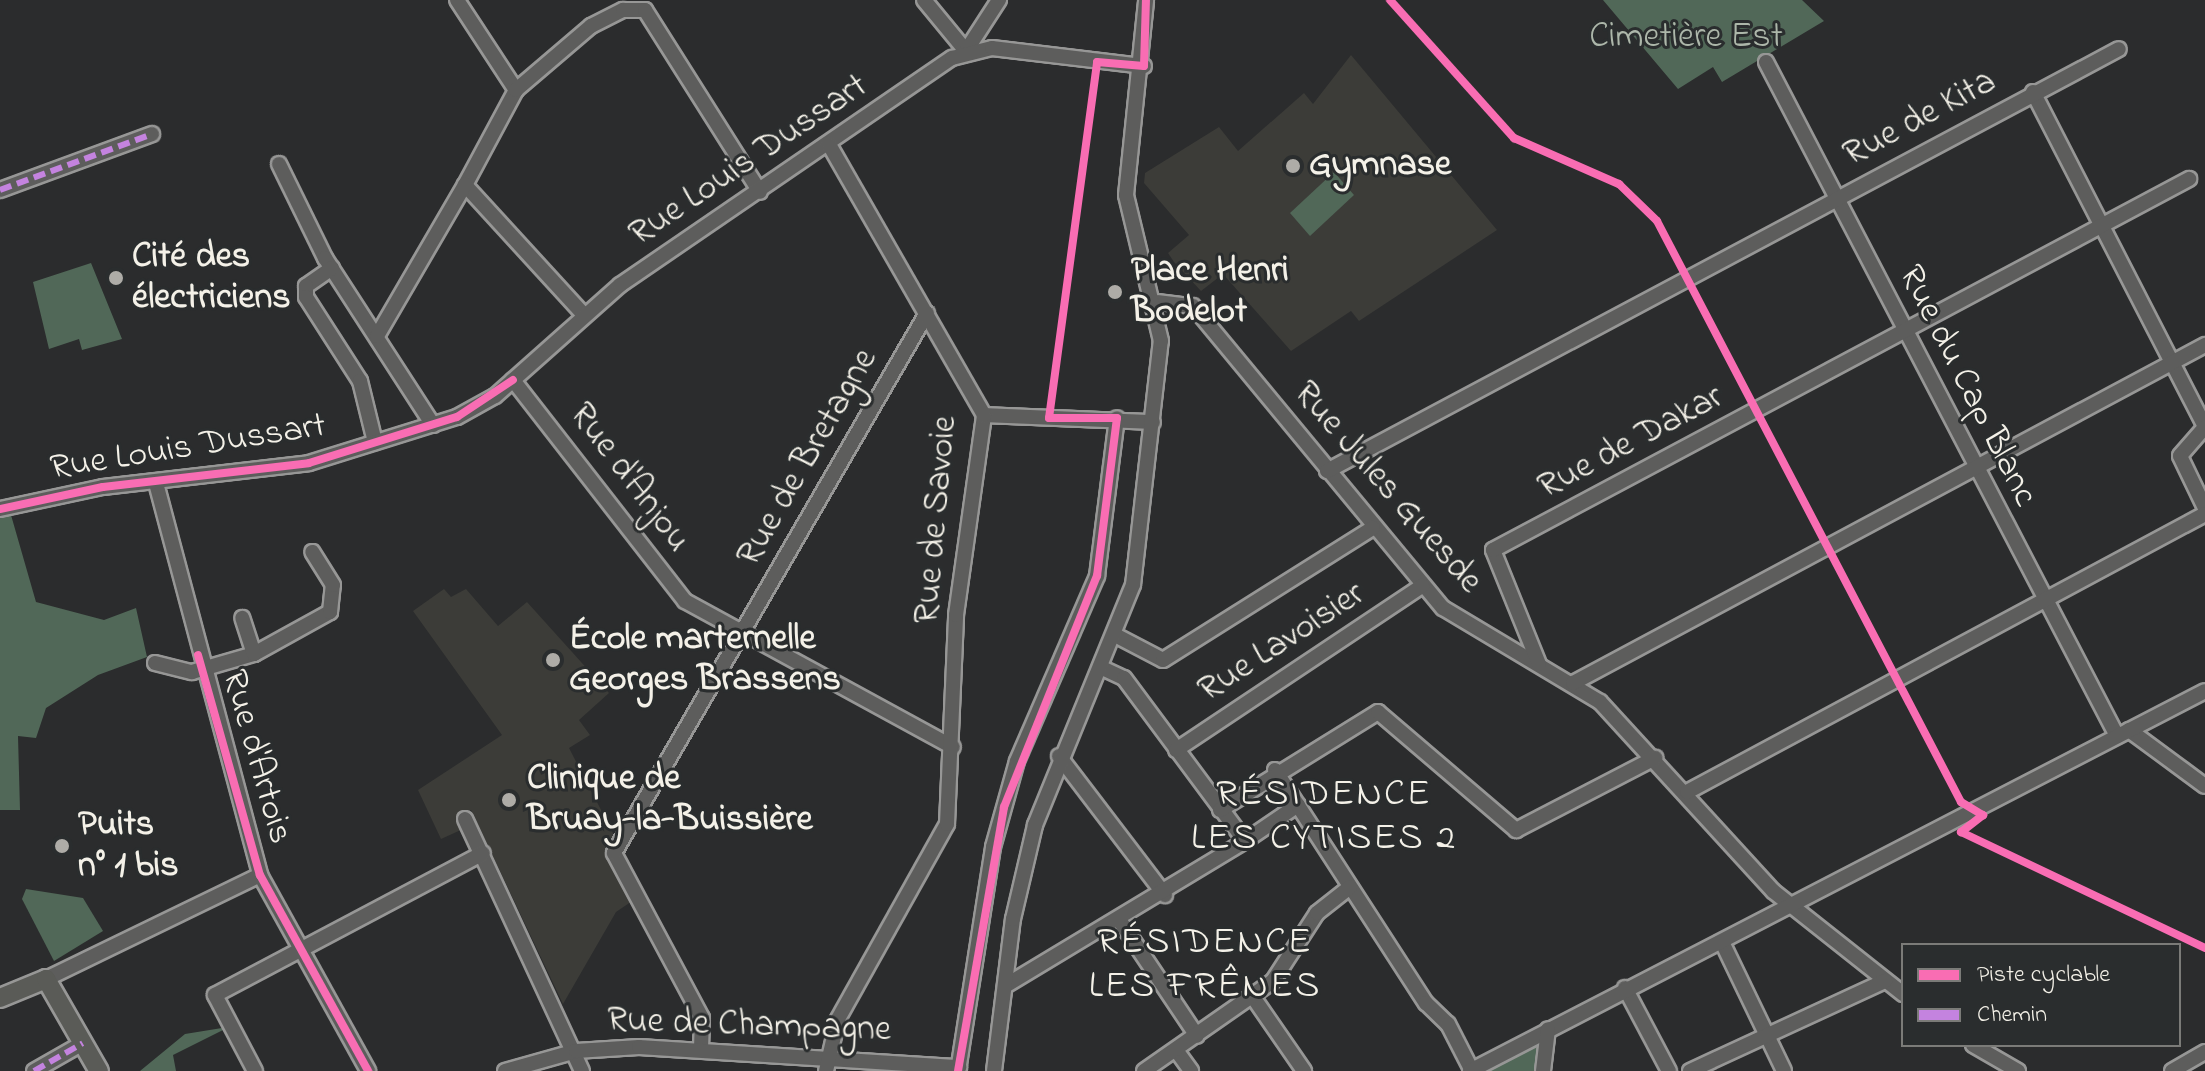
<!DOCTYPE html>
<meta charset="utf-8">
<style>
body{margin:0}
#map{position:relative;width:2205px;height:1071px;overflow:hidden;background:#2b2c2d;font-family:"Indie Flower",sans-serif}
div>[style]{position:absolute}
.built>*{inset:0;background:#3c3c38}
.green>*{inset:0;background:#516858}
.roads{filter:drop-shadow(2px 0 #979796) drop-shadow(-2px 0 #979796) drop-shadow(0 2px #979796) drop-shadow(0 -2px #979796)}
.minor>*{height:14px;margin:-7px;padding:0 7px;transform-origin:7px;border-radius:7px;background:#5d5d5c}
.major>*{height:18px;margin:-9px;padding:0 9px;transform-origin:9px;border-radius:9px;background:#5a5b57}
.quiet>*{height:6px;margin-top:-3px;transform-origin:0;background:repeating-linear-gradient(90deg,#c483df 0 12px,transparent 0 18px)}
.cycleway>*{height:8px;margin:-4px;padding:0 4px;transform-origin:4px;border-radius:4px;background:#f96db3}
.dots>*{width:22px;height:22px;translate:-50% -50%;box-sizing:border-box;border:4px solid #2a2d2e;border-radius:50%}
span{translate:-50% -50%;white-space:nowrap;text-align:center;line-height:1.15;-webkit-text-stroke:6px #2a2d2e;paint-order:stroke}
.park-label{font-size:36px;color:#adb7aa}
.street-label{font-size:36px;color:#f4f1e8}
.poi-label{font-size:36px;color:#f4f1e8;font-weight:700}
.left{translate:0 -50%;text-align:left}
.neighbourhood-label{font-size:38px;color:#f4f1e8;letter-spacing:2px}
.legend{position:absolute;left:1901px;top:943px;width:280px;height:104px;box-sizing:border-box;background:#2a2d2e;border:2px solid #7b7b78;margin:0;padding:10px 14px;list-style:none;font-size:24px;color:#f4f1e8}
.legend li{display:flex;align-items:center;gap:16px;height:40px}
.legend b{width:40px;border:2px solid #7b7b78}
</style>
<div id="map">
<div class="built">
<div style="clip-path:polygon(1351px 55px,1497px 230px,1359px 321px,1351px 311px,1291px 351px,1223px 274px,1201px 291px,1174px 262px,1168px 253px,1189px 235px,1144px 183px,1145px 173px,1219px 127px,1238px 151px,1304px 93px,1313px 104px)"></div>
<div style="clip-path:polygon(444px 589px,451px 597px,466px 589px,498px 626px,527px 602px,609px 693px,579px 720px,590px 735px,569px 748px,644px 893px,616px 912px,563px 1004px,471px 810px,458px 817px,463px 829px,441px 839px,418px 790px,502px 735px,413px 611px)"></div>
</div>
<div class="green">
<div style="clip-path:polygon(1603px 0,1802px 0,1824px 21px,1722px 82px,1713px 67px,1678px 89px)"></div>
<div style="clip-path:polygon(1334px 172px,1354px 195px,1310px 236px,1290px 213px)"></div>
<div style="clip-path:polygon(91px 263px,122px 339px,82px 350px,79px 339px,49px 349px,33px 282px)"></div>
<div style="clip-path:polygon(11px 515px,36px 602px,104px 620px,136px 608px,147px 657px,98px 675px,46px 708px,36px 738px,18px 736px,20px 810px,0 810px,0 518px)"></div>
<div style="clip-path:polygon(26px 889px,83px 898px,103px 931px,54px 961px,22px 899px)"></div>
<div style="clip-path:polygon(214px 1001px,229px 1027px,173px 1055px,176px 1071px,140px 1071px,185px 1034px,222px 1028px)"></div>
<div style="clip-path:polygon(1543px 1041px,1536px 1071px,1477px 1071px)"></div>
</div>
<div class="roads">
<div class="minor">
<div style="left:457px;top:0;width:108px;rotate:56.8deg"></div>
<div style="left:516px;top:90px;width:108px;rotate:118.2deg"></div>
<div style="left:465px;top:185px;width:176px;rotate:47.5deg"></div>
<div style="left:924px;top:0;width:66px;rotate:50.5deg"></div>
<div style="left:966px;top:51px;width:61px;rotate:-57.1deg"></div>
<div style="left:1766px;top:62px;width:760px;rotate:62.49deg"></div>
<div style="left:516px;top:90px;width:99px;rotate:-40.5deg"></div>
<div style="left:591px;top:26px;width:36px;rotate:-27deg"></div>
<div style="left:623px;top:10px;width:22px"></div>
<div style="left:645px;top:10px;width:215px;rotate:57.7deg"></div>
<div style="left:2033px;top:92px;width:376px;rotate:62.8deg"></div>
<div style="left:279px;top:164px;width:105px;rotate:63.9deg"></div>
<div style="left:325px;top:258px;width:199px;rotate:57.1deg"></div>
<div style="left:0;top:190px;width:162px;rotate:-20.2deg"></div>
<div style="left:332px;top:268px;width:32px;rotate:145deg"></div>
<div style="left:306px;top:286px;width:11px;rotate:90deg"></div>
<div style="left:306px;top:297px;width:100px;rotate:57.3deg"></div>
<div style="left:360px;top:381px;width:63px;rotate:76.2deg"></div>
<div style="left:1158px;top:302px;width:35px;rotate:7deg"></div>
<div style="left:1193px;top:306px;width:392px;rotate:50.4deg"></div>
<div style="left:1443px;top:608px;width:183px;rotate:30.9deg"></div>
<div style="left:1600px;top:702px;width:256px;rotate:47.5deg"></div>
<div style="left:1773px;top:891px;width:166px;rotate:38.4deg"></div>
<div style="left:377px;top:336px;width:175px;rotate:-59.8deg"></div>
<div style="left:513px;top:380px;width:280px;rotate:52.1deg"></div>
<div style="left:685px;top:601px;width:305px;rotate:28.6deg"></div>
<div style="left:984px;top:415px;width:169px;rotate:2.4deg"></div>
<div style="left:2205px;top:427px;width:38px;rotate:131deg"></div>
<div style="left:2180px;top:456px;width:58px;rotate:64.3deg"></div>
<div style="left:1327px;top:471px;width:897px;rotate:-28.05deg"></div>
<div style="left:156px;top:483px;width:406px;rotate:75.1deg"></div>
<div style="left:260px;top:875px;width:224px;rotate:61.1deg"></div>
<div style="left:0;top:509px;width:105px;rotate:-12.1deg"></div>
<div style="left:103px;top:487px;width:207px;rotate:-6.6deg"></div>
<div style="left:309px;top:463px;width:155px;rotate:-17.3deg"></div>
<div style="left:457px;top:417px;width:43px;rotate:-28.9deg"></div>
<div style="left:495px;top:396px;width:167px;rotate:-41.6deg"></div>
<div style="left:620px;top:285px;width:402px;rotate:-34.4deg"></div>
<div style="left:952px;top:58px;width:41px;rotate:-14deg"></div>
<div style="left:992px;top:48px;width:153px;rotate:6.8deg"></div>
<div style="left:1115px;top:635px;width:54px;rotate:27.5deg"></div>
<div style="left:1163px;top:660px;width:248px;rotate:-32.2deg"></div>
<div style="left:254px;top:654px;width:87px;rotate:-28.9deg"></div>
<div style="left:330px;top:612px;width:27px;rotate:-84deg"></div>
<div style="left:333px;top:585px;width:39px;rotate:-122deg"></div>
<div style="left:155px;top:663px;width:38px;rotate:14deg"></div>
<div style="left:192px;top:672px;width:65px;rotate:-16.2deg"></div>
<div style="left:254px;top:654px;width:38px;rotate:-108deg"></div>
<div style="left:1539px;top:664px;width:123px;rotate:-112deg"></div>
<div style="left:1493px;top:550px;width:789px;rotate:-28.06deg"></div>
<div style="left:1100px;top:667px;width:26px;rotate:25deg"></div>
<div style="left:1124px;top:678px;width:203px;rotate:53.4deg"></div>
<div style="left:1245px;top:841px;width:64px;rotate:-34.2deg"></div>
<div style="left:1573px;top:683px;width:717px;rotate:-28.14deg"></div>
<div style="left:2129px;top:730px;width:94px;rotate:36.4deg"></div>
<div style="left:1176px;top:750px;width:296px;rotate:-33.7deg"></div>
<div style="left:1059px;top:756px;width:175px;rotate:52.7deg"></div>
<div style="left:1275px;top:770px;width:278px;rotate:57.1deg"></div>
<div style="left:1426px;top:1003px;width:30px;rotate:44deg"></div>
<div style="left:1448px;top:1024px;width:53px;rotate:62.9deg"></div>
<div style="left:1687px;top:792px;width:588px;rotate:-28.22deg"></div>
<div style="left:1220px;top:810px;width:186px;rotate:-31.8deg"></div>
<div style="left:1378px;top:712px;width:182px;rotate:40.5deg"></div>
<div style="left:1516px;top:830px;width:157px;rotate:-27.4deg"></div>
<div style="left:465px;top:819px;width:278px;rotate:65.1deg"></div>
<div style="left:1120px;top:921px;width:138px;rotate:56.2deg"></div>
<div style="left:1722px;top:942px;width:143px;rotate:64.3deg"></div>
<div style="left:46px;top:979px;width:238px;rotate:-25.9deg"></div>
<div style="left:1005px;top:986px;width:280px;rotate:-31.1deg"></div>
<div style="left:1625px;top:988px;width:94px;rotate:62.1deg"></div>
<div style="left:1253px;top:997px;width:90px;rotate:55.4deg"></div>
<div style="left:1973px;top:1045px;width:52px;rotate:30deg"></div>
<div style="left:701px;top:1048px;width:30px;rotate:-88deg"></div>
<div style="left:702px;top:1018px;width:187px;rotate:-118.1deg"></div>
<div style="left:614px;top:853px;width:624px;rotate:-59.9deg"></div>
<div style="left:1176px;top:1050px;width:26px;rotate:54deg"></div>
<div style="left:34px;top:1071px;width:56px;rotate:-29.7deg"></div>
<div style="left:255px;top:1071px;width:86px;rotate:-117.8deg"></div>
<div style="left:215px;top:995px;width:303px;rotate:-27.9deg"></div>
<div style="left:505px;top:1071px;width:74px;rotate:-15.7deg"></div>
<div style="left:576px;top:1051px;width:63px;rotate:-3.6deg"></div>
<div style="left:639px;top:1047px;width:321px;rotate:3.6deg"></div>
<div style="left:826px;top:1071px;width:53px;rotate:-77deg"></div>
<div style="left:838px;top:1019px;width:223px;rotate:-60.8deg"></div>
<div style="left:947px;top:824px;width:209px;rotate:-87.5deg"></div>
<div style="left:956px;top:615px;width:202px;rotate:-82deg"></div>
<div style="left:984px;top:415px;width:312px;rotate:-119.8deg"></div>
<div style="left:958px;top:1071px;width:227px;rotate:-81.1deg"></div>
<div style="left:993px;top:847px;width:89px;rotate:-74.4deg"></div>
<div style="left:1017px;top:761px;width:202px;rotate:-66.6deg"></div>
<div style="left:1097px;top:576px;width:159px;rotate:-82.8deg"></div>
<div style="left:994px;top:1071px;width:153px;rotate:-82.9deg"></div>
<div style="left:1013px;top:919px;width:97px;rotate:-76.8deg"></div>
<div style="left:1035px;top:825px;width:259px;rotate:-67.8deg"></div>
<div style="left:1133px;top:585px;width:246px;rotate:-83.5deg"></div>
<div style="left:1161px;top:341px;width:150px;rotate:-103.5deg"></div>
<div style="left:1126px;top:195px;width:196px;rotate:-84.1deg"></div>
<div style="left:1144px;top:1071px;width:157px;rotate:-34.9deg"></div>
<div style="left:1273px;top:981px;width:81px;rotate:-57.1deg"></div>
<div style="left:1317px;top:913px;width:42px;rotate:-38.2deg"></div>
<div style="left:1470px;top:1071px;width:827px;rotate:-27.34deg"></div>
<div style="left:1543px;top:1071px;width:42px;rotate:-83.2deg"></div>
<div style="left:1690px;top:1071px;width:215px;rotate:-24.8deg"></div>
<div style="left:2172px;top:1071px;width:38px;rotate:-30deg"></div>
</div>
<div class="major">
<div style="left:0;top:998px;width:50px;rotate:-22.4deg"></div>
<div style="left:46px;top:979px;width:106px;rotate:60.1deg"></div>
</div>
</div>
<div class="quiet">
<div style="left:0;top:190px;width:162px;rotate:-20.2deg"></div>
<div style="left:34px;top:1071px;width:56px;rotate:-29.7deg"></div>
</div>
<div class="cycleway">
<div style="left:1390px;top:0;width:186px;rotate:48.1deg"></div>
<div style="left:1514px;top:138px;width:115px;rotate:23.7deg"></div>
<div style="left:1619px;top:184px;width:53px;rotate:44.2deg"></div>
<div style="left:1657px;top:221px;width:656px;rotate:62.38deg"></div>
<div style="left:1961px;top:802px;width:26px;rotate:31deg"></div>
<div style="left:1983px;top:815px;width:28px;rotate:142deg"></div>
<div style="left:1961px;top:832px;width:270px;rotate:25.4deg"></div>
<div style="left:0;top:509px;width:105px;rotate:-12.1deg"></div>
<div style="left:103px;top:487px;width:207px;rotate:-6.6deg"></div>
<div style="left:309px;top:463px;width:155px;rotate:-17.3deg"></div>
<div style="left:457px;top:417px;width:67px;rotate:-33.5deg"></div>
<div style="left:198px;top:655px;width:229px;rotate:74.3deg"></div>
<div style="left:260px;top:875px;width:224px;rotate:61.1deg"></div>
<div style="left:958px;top:1071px;width:268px;rotate:-80.1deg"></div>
<div style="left:1004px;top:807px;width:249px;rotate:-68.1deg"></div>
<div style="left:1097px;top:576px;width:159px;rotate:-82.8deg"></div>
<div style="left:1117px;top:418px;width:68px;rotate:180deg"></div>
<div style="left:1049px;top:418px;width:359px;rotate:-82.3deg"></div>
<div style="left:1097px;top:62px;width:47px;rotate:4.9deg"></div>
<div style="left:1144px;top:66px;width:66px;rotate:-88.3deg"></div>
</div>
<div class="dots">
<div style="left:1293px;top:166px;background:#aeaca7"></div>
<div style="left:116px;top:278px;background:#aeaca7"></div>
<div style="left:1115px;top:292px;background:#aeaca7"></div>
<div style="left:553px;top:660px;background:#aeaca7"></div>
<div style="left:509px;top:800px;background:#aeaca7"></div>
<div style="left:62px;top:846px;background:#aeaca7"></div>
</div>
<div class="park-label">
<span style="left:1686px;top:38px">Cimetière Est</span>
</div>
<div class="street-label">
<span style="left:1920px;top:119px;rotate:-28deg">Rue de Kita</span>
<span style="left:749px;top:161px;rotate:-34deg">Rue Louis Dussart</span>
<span style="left:1967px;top:386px;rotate:63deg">Rue du Cap Blanc</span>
<span style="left:1631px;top:443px;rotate:-28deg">Rue de Dakar</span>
<span style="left:188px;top:448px;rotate:-9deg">Rue Louis Dussart</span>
<span style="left:808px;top:458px;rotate:-60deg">Rue de Bretagne</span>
<span style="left:629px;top:478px;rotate:53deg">Rue d'Anjou</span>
<span style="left:1387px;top:488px;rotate:49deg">Rue Jules Guesde</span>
<span style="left:937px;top:520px;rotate:-85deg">Rue de Savoie</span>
<span style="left:1282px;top:643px;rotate:-33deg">Rue Lavoisier</span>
<span style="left:256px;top:757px;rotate:74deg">Rue d'Artois</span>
<span style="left:749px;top:1026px;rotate:2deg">Rue de Champagne</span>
</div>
<div class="poi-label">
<span class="left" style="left:1309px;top:166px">Gymnase</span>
<span class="left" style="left:132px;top:278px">Cité des<br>électriciens</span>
<span class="left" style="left:1131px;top:292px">Place Henri<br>Bodelot</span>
<span class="left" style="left:569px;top:660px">École marternelle<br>Georges Brassens</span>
<span class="left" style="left:527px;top:800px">Clinique de<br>Bruay-la-Buissière</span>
<span class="left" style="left:78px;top:846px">Puits<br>n° 1 bis</span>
</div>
<div class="neighbourhood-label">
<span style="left:1324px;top:818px">RÉSIDENCE<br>LES CYTISES 2</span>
<span style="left:1205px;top:966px">RÉSIDENCE<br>LES FRÊNES</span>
</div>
<ul class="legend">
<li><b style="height:10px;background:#f96db3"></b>Piste cyclable</li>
<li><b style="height:10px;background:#c483df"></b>Chemin</li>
</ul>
</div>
